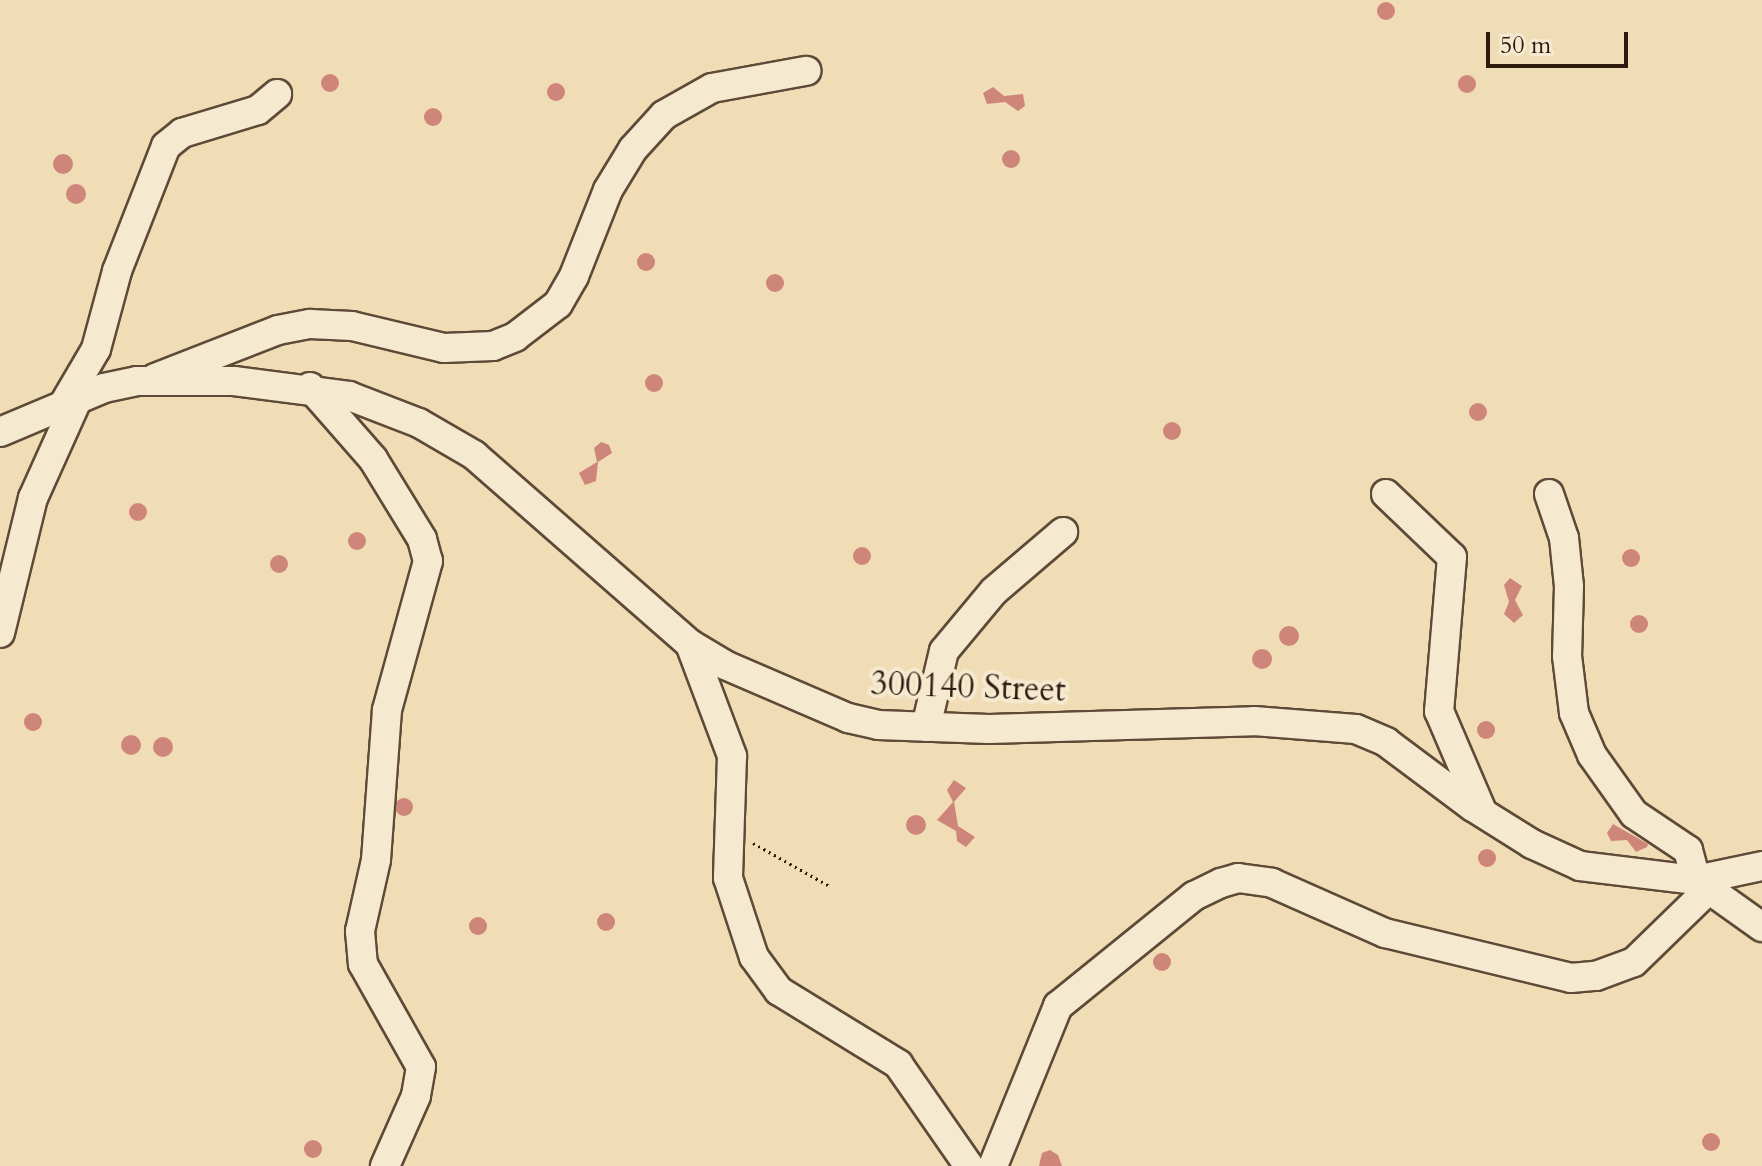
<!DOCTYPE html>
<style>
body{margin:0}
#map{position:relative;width:1762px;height:1166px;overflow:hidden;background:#f0ddb6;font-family:Cardo,serif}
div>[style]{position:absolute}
.building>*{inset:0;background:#cf867a}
.round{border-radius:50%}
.path>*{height:3px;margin-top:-1.5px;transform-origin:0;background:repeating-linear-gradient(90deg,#2d190d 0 2px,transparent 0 6px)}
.roads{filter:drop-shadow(2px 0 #5e4a37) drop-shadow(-2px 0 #5e4a37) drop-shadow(0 2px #5e4a37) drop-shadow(0 -2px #5e4a37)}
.minor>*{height:28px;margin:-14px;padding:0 14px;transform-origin:14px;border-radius:14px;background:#f5e9d0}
span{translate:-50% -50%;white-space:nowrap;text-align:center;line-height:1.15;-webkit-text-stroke:8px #f5e9d0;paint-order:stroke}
.street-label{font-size:34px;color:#2d190d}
.scale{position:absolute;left:1486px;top:32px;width:142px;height:36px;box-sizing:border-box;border:4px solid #2d190d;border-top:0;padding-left:10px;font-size:24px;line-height:28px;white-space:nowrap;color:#2d190d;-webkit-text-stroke:6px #f5e9d0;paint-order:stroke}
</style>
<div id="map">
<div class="building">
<div class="round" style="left:1377px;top:2px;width:18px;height:18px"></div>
<div class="round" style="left:321px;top:74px;width:18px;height:18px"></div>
<div class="round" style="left:1458px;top:75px;width:18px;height:18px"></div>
<div class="round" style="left:547px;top:83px;width:18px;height:18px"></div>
<div style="clip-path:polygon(993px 87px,1004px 96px,1023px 94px,1025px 106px,1018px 111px,1005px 102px,987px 104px,983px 93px)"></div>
<div class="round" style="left:424px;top:108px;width:18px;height:18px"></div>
<div class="round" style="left:1002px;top:150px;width:18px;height:18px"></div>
<div class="round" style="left:53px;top:154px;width:20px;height:20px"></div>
<div class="round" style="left:66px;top:184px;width:20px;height:20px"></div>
<div class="round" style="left:637px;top:253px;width:18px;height:18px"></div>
<div class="round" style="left:766px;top:274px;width:18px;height:18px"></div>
<div class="round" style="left:645px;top:374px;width:18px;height:18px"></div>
<div class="round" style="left:1469px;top:403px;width:18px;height:18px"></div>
<div class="round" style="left:1163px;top:422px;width:18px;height:18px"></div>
<div style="clip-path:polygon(601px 442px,609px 445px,612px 453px,598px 462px,596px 481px,585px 485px,579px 473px,597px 462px,594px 448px)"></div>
<div class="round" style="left:129px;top:503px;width:18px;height:18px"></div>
<div class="round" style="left:348px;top:532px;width:18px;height:18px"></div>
<div class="round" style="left:853px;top:547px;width:18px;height:18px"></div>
<div class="round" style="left:1622px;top:549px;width:18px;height:18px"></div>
<div class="round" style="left:270px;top:555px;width:18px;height:18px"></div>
<div style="clip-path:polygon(1510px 578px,1522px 586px,1515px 600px,1523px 615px,1514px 623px,1504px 614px,1509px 602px,1504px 585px)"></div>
<div class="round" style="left:1630px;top:615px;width:18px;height:18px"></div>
<div class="round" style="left:1279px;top:626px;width:20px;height:20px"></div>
<div class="round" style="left:1252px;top:649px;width:20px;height:20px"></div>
<div class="round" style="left:24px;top:713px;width:18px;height:18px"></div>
<div class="round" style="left:1477px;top:721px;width:18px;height:18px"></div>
<div class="round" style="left:121px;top:735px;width:20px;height:20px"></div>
<div class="round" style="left:153px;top:737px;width:20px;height:20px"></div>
<div style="clip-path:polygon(954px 780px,966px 788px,954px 802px,958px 826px,975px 837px,966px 847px,957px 841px,956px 831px,937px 820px,953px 802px,947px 790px)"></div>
<div class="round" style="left:395px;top:798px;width:18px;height:18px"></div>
<div class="round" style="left:906px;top:815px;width:20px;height:20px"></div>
<div style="clip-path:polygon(1613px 824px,1648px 844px,1647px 847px,1636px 852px,1627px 840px,1611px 841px,1607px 833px)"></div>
<div class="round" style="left:1478px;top:849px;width:18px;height:18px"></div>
<div class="round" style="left:597px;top:913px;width:18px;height:18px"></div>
<div class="round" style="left:469px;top:917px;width:18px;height:18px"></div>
<div class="round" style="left:1153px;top:953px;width:18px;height:18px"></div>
<div class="round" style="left:1702px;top:1133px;width:18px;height:18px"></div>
<div class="round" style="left:304px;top:1140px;width:18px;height:18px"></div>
<div style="clip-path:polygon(1050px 1150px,1058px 1155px,1062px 1166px,1039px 1166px,1042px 1153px)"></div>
</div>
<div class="path">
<div style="left:753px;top:843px;width:90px;rotate:29.4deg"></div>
</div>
<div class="roads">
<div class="minor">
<div style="left:155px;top:378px;width:132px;rotate:-21.3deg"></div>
<div style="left:278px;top:330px;width:33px;rotate:-11deg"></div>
<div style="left:310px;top:324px;width:42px;rotate:2.7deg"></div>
<div style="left:352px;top:326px;width:95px;rotate:13.4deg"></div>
<div style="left:444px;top:348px;width:49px;rotate:-2.3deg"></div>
<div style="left:493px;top:346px;width:24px;rotate:-22deg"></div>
<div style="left:515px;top:337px;width:54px;rotate:-37.5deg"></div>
<div style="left:558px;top:304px;width:32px;rotate:-60deg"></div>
<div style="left:574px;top:276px;width:92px;rotate:-68.4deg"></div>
<div style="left:608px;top:190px;width:48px;rotate:-58.6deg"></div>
<div style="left:633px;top:149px;width:46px;rotate:-47.6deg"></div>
<div style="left:664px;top:115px;width:55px;rotate:-29.4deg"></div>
<div style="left:712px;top:88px;width:96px;rotate:-10.3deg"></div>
<div style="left:310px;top:387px;width:96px;rotate:48.8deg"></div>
<div style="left:373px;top:459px;width:94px;rotate:58.5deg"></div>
<div style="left:422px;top:539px;width:23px;rotate:75deg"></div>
<div style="left:428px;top:561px;width:155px;rotate:105.4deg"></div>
<div style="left:387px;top:710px;width:150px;rotate:94.2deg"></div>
<div style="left:376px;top:860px;width:73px;rotate:102.7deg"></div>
<div style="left:360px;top:931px;width:33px;rotate:85deg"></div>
<div style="left:363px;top:964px;width:118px;rotate:60.6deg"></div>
<div style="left:421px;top:1067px;width:29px;rotate:100deg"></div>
<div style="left:416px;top:1096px;width:77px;rotate:113.9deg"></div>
<div style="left:62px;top:407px;width:67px;rotate:-59.6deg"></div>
<div style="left:96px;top:349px;width:81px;rotate:-74.9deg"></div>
<div style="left:117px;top:271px;width:134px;rotate:-68.6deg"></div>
<div style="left:166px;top:146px;width:21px;rotate:-39deg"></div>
<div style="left:182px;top:133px;width:79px;rotate:-16.8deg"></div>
<div style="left:258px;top:110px;width:25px;rotate:-40deg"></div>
<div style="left:0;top:432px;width:113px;rotate:-22.9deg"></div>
<div style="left:104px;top:388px;width:34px;rotate:-12deg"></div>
<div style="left:137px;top:381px;width:97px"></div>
<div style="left:234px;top:381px;width:116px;rotate:7.4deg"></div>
<div style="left:349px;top:396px;width:75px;rotate:21.1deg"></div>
<div style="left:419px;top:423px;width:64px;rotate:30.2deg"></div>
<div style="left:474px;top:455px;width:287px;rotate:41.2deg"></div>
<div style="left:690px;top:644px;width:41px;rotate:31deg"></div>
<div style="left:725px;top:665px;width:134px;rotate:23.3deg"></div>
<div style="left:848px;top:718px;width:31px;rotate:13deg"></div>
<div style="left:878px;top:725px;width:111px;rotate:2.1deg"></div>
<div style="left:989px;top:729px;width:265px;rotate:-1.7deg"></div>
<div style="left:1254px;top:721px;width:102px;rotate:4.5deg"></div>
<div style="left:1356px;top:729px;width:33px;rotate:23deg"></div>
<div style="left:1386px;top:742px;width:109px;rotate:36.8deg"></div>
<div style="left:1473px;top:807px;width:70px;rotate:32.1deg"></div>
<div style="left:1532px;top:844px;width:53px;rotate:24.6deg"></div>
<div style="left:1580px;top:866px;width:117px;rotate:6.9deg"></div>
<div style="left:1696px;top:880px;width:67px;rotate:-12deg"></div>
<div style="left:1386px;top:494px;width:91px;rotate:43.7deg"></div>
<div style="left:1452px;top:557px;width:155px;rotate:94.8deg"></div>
<div style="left:1439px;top:711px;width:107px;rotate:66.8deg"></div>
<div style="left:1549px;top:494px;width:46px;rotate:71.2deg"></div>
<div style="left:1564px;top:538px;width:48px;rotate:84.1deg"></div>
<div style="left:1569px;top:586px;width:70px;rotate:91.6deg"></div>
<div style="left:1567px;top:656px;width:57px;rotate:83deg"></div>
<div style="left:1574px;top:713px;width:46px;rotate:66.8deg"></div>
<div style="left:1592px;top:755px;width:72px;rotate:54.6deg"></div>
<div style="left:1634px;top:814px;width:65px;rotate:33.7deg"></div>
<div style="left:1688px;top:850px;width:31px;rotate:75deg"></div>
<div style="left:1696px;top:880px;width:81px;rotate:35.5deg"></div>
<div style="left:0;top:633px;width:139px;rotate:-76.3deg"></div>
<div style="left:33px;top:498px;width:107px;rotate:-65.8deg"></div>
<div style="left:690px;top:644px;width:120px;rotate:69.4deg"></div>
<div style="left:732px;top:756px;width:122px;rotate:91.9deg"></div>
<div style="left:728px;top:878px;width:83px;rotate:71.8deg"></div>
<div style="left:754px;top:957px;width:42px;rotate:53.7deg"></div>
<div style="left:779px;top:991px;width:140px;rotate:31.5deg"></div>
<div style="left:898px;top:1064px;width:124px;rotate:55.2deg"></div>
<div style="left:926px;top:727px;width:78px;rotate:-76.7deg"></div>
<div style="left:944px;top:651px;width:78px;rotate:-50.2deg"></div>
<div style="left:994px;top:591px;width:91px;rotate:-40.5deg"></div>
<div style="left:993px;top:1166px;width:173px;rotate:-67.9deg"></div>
<div style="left:1058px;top:1006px;width:175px;rotate:-39deg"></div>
<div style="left:1194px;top:896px;width:30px;rotate:-26deg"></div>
<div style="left:1221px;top:883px;width:18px;rotate:-16deg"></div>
<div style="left:1238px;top:878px;width:34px;rotate:8deg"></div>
<div style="left:1272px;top:883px;width:124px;rotate:23.9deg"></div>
<div style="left:1385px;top:933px;width:191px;rotate:13.6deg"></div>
<div style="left:1571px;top:978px;width:25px;rotate:-5deg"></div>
<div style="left:1596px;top:976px;width:40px;rotate:-20.2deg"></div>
<div style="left:1634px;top:962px;width:105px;rotate:-44.2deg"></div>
</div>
</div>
<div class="street-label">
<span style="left:968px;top:687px;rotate:2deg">300140 Street</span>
</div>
<div class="scale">50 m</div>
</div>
